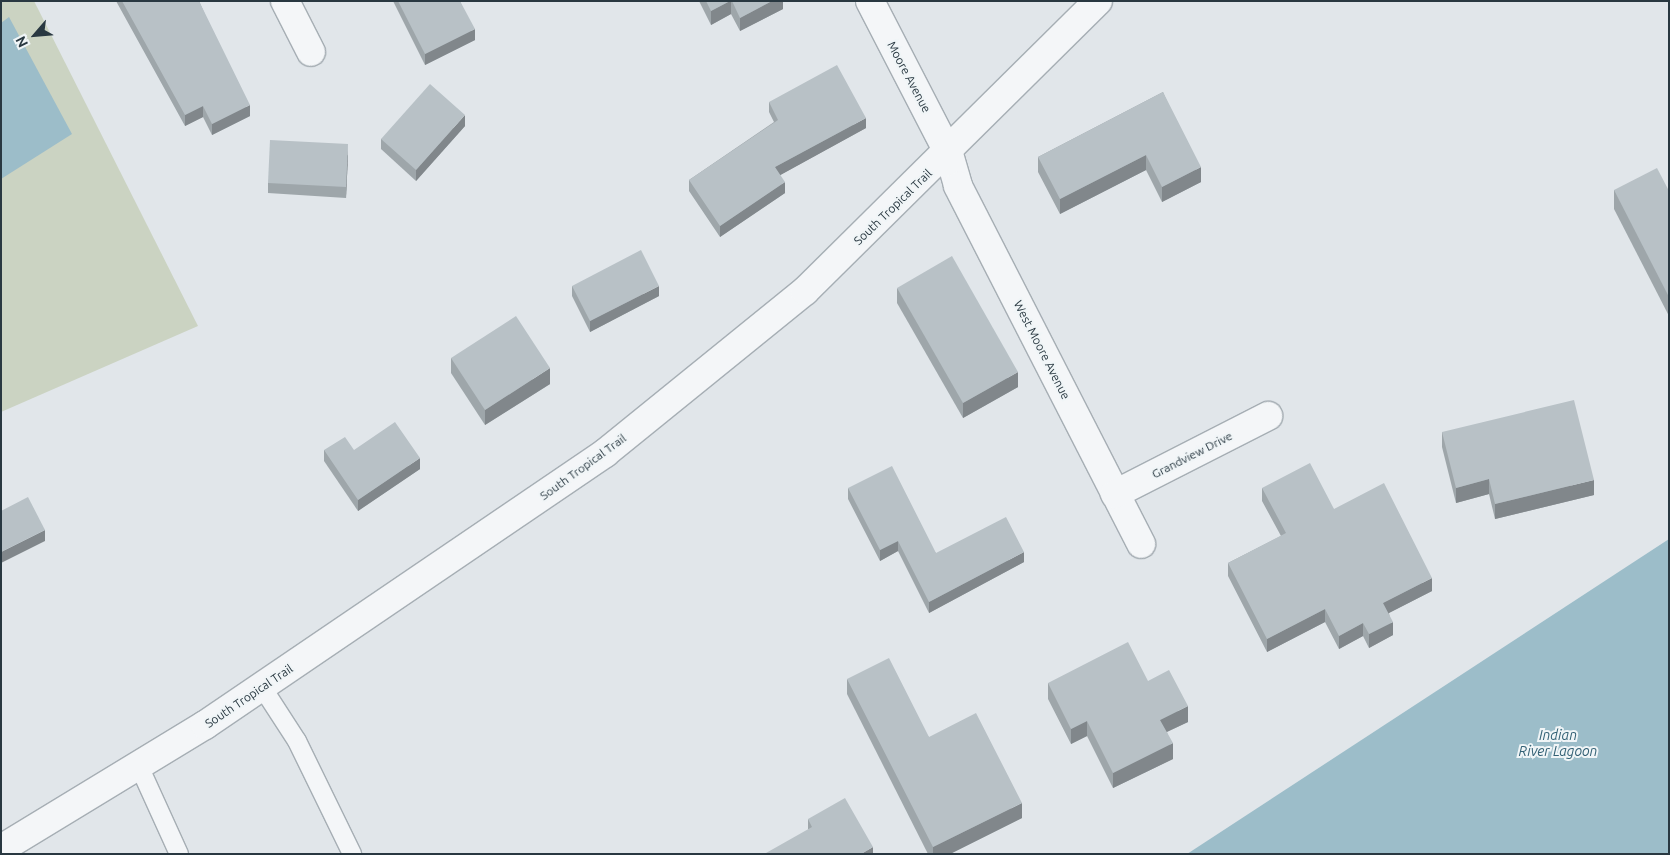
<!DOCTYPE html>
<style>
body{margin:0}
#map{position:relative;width:1670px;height:855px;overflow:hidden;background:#e1e6ea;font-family:Ubuntu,sans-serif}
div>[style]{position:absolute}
.green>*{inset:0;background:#cbd3c2}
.water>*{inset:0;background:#9cbdc9}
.roads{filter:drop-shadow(1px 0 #a6aeb4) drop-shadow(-1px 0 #a6aeb4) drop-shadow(0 1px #a6aeb4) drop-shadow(0 -1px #a6aeb4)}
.service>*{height:18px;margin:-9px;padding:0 9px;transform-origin:9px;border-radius:9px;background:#f4f6f8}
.minor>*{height:28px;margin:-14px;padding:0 14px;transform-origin:14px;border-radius:14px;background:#f4f6f8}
.tertiary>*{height:28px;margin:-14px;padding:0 14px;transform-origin:14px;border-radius:14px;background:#f4f6f8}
.wall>*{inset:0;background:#9ea6aa}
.shaded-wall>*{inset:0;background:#81878b}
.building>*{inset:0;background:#b8c1c6}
span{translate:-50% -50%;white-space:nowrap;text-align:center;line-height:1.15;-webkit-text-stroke:4px #f0f5f7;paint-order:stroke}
.street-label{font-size:12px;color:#293841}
.water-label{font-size:14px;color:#336175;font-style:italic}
.frame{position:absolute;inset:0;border:2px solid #293841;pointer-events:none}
.north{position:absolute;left:10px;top:10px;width:50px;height:50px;-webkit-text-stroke:4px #f0f5f7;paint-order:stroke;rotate:243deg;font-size:14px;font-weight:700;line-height:20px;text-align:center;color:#293841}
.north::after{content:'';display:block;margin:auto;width:18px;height:22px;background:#293841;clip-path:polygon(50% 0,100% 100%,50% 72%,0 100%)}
</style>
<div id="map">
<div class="green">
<div style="clip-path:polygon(1px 1px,34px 1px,198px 326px,1px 412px)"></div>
</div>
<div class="water">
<div style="clip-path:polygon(9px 17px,72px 134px,1px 179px,1px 23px)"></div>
<div style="clip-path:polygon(1669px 539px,1669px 854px,1187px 854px)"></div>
</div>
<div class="roads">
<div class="service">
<div style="left:262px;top:687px;width:64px;rotate:57.1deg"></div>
<div style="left:297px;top:741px;width:126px;rotate:64deg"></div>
<div style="left:139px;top:766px;width:97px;rotate:65.6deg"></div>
</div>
<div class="minor">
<div style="left:285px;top:1px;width:57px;rotate:63deg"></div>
<div style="left:870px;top:1px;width:172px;rotate:62.7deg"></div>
<div style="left:949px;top:154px;width:33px;rotate:74deg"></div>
<div style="left:958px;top:186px;width:402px;rotate:62.9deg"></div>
<div style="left:1115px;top:494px;width:172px;rotate:-27deg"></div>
</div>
<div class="tertiary">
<div style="left:1px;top:849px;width:239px;rotate:-31.3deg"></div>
<div style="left:205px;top:725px;width:484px;rotate:-34.2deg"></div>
<div style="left:605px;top:453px;width:257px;rotate:-39deg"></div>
<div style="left:805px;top:291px;width:412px;rotate:-44.7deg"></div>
</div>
</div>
<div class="wall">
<div style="clip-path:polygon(116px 1px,199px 1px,250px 116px,212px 135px,203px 117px,185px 126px)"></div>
<div style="clip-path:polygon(393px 1px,460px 1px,475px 40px,425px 65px)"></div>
<div style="clip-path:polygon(699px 1px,783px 1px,783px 9px,740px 31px,731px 14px,711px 25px)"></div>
<div style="clip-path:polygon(1163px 92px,1201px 182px,1162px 202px,1146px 170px,1060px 214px,1038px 172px,1038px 157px)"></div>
<div style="clip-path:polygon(769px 102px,866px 128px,780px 175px,785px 193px,720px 237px,689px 191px,689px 180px,774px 122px,769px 112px)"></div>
<div style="clip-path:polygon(465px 126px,416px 181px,381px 149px,381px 139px)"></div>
<div style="clip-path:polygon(348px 155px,346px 198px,268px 193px,268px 183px)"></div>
<div style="clip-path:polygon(1614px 190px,1669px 191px,1669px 316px,1614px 209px)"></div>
<div style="clip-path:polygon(572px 286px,659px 296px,590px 332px,572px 296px)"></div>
<div style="clip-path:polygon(897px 288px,1018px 387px,963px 418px,897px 303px)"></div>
<div style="clip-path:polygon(451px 358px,550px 384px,485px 425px,451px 373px)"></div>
<div style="clip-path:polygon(1442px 432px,1594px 495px,1495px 519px,1489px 494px,1456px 503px,1442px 447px)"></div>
<div style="clip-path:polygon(324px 450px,354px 450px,420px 469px,358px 511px,324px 461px)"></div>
<div style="clip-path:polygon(848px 488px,936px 553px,1024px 562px,929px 613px,898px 551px,880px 561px,848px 499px)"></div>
<div style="clip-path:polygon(1262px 488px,1334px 509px,1432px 591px,1389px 613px,1393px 635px,1369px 648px,1363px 636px,1339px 649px,1325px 622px,1267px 652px,1228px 576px,1228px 563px,1281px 536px,1262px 501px)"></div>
<div style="clip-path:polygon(847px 679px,929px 737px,1022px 818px,950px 854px,928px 854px,847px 694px)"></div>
<div style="clip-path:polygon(1148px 681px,1188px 722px,1167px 732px,1173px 759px,1113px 788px,1087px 736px,1071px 744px,1048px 699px,1048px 683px)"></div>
<div style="clip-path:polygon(808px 819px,873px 854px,808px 829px)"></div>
</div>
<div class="shaded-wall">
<div style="clip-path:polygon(730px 1px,731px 1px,731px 14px,711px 25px,711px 11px)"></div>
<div style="clip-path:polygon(772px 1px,783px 1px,783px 9px,740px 31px,740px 18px)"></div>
<div style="clip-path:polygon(475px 29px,475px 40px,425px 65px,425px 54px)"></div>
<div style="clip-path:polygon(250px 105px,250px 116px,212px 135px,212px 124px)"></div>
<div style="clip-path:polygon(203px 106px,203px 117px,185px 126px,185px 115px)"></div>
<div style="clip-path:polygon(465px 115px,465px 126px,416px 181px,416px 170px)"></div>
<div style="clip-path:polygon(866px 118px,866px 128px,775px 178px,775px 167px)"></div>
<div style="clip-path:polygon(348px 144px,348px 155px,346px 198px,346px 187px)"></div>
<div style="clip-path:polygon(1146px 155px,1146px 170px,1060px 214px,1060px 199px)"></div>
<div style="clip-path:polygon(1201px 167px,1201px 182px,1162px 202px,1162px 187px)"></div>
<div style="clip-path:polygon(785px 182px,785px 193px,720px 237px,720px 226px)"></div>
<div style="clip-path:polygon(659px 286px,659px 296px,590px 332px,590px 321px)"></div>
<div style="clip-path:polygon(550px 368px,550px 384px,485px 425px,485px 410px)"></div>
<div style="clip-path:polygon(1018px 372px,1018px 387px,963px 418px,963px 403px)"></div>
<div style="clip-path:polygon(420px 458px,420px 469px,358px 511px,358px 500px)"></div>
<div style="clip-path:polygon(1489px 479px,1489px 494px,1456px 503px,1456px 488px)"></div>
<div style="clip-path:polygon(1594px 480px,1594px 495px,1495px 519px,1495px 504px)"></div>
<div style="clip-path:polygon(45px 530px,45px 541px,1px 563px,1px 552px)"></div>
<div style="clip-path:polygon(898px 541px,898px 551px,880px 561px,880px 550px)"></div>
<div style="clip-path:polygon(1024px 552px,1024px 562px,929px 613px,929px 602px)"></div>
<div style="clip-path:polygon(1432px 578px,1432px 591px,1383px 616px,1383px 603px)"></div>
<div style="clip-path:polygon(1325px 609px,1325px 622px,1267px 652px,1267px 639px)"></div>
<div style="clip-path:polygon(1393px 622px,1393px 635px,1369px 648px,1369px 634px)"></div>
<div style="clip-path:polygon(1363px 623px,1363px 636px,1339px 649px,1339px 636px)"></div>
<div style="clip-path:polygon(1188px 706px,1188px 722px,1160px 735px,1160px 720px)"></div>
<div style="clip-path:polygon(1087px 721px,1087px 736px,1071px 744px,1071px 729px)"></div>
<div style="clip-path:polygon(1173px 743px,1173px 759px,1113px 788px,1113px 773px)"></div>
<div style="clip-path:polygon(1022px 803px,1022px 818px,950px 854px,933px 854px,933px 847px)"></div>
<div style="clip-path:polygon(873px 847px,873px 854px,861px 854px)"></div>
</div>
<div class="building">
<div style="clip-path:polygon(122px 1px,199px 1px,250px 105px,212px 124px,203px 106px,185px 115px)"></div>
<div style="clip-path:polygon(398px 1px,460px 1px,475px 29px,425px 54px)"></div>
<div style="clip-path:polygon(706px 1px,730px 1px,711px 11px)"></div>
<div style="clip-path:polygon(732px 1px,772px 1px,740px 18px)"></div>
<div style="clip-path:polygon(837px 65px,866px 118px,775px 167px,785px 182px,720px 226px,689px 180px,778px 120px,769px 102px)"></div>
<div style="clip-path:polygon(430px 84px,465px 115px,416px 170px,381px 139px)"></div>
<div style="clip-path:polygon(1163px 92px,1201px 167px,1162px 187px,1146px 155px,1060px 199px,1038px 157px)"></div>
<div style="clip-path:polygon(270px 140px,348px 144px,346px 187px,268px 183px)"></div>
<div style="clip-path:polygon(1657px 168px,1669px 191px,1669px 297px,1614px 190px)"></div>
<div style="clip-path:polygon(641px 250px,659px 286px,590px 321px,572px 286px)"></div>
<div style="clip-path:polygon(952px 256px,1018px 372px,963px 403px,897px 288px)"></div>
<div style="clip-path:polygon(516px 316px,550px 368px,485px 410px,451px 358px)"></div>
<div style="clip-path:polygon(1574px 400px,1594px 480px,1495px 504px,1489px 479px,1456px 488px,1442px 432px)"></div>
<div style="clip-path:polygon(395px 422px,420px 458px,358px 500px,324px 450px,345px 437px,354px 450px)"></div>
<div style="clip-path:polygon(1310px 463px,1334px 509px,1384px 483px,1432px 578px,1383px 603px,1393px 622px,1369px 634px,1363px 623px,1339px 636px,1325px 609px,1267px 639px,1228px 563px,1286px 533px,1262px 488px)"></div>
<div style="clip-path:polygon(892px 466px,936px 553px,1006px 517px,1024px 552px,929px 602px,898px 541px,880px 550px,848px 488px)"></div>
<div style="clip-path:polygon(28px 497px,45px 530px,1px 552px,1px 511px)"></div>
<div style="clip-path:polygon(1128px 642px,1148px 681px,1169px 670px,1188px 706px,1160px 720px,1173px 743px,1113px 773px,1087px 721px,1071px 729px,1048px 683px)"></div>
<div style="clip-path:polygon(889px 658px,929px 737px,976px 713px,1022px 803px,933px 847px,847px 679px)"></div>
<div style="clip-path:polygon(845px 798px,873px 847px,861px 854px,766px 854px,766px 853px,812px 827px,808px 819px)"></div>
</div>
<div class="street-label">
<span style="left:909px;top:77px;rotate:62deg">Moore Avenue</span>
<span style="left:893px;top:207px;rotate:-44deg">South Tropical Trail</span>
<span style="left:1042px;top:350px;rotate:63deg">West Moore Avenue</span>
<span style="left:1192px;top:455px;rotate:-27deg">Grandview Drive</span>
<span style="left:583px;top:467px;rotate:-36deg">South Tropical Trail</span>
<span style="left:249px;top:696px;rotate:-34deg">South Tropical Trail</span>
</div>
<div class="water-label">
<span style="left:1558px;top:743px">Indian<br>River Lagoon</span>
</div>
<div class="frame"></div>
<div class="north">N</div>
</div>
